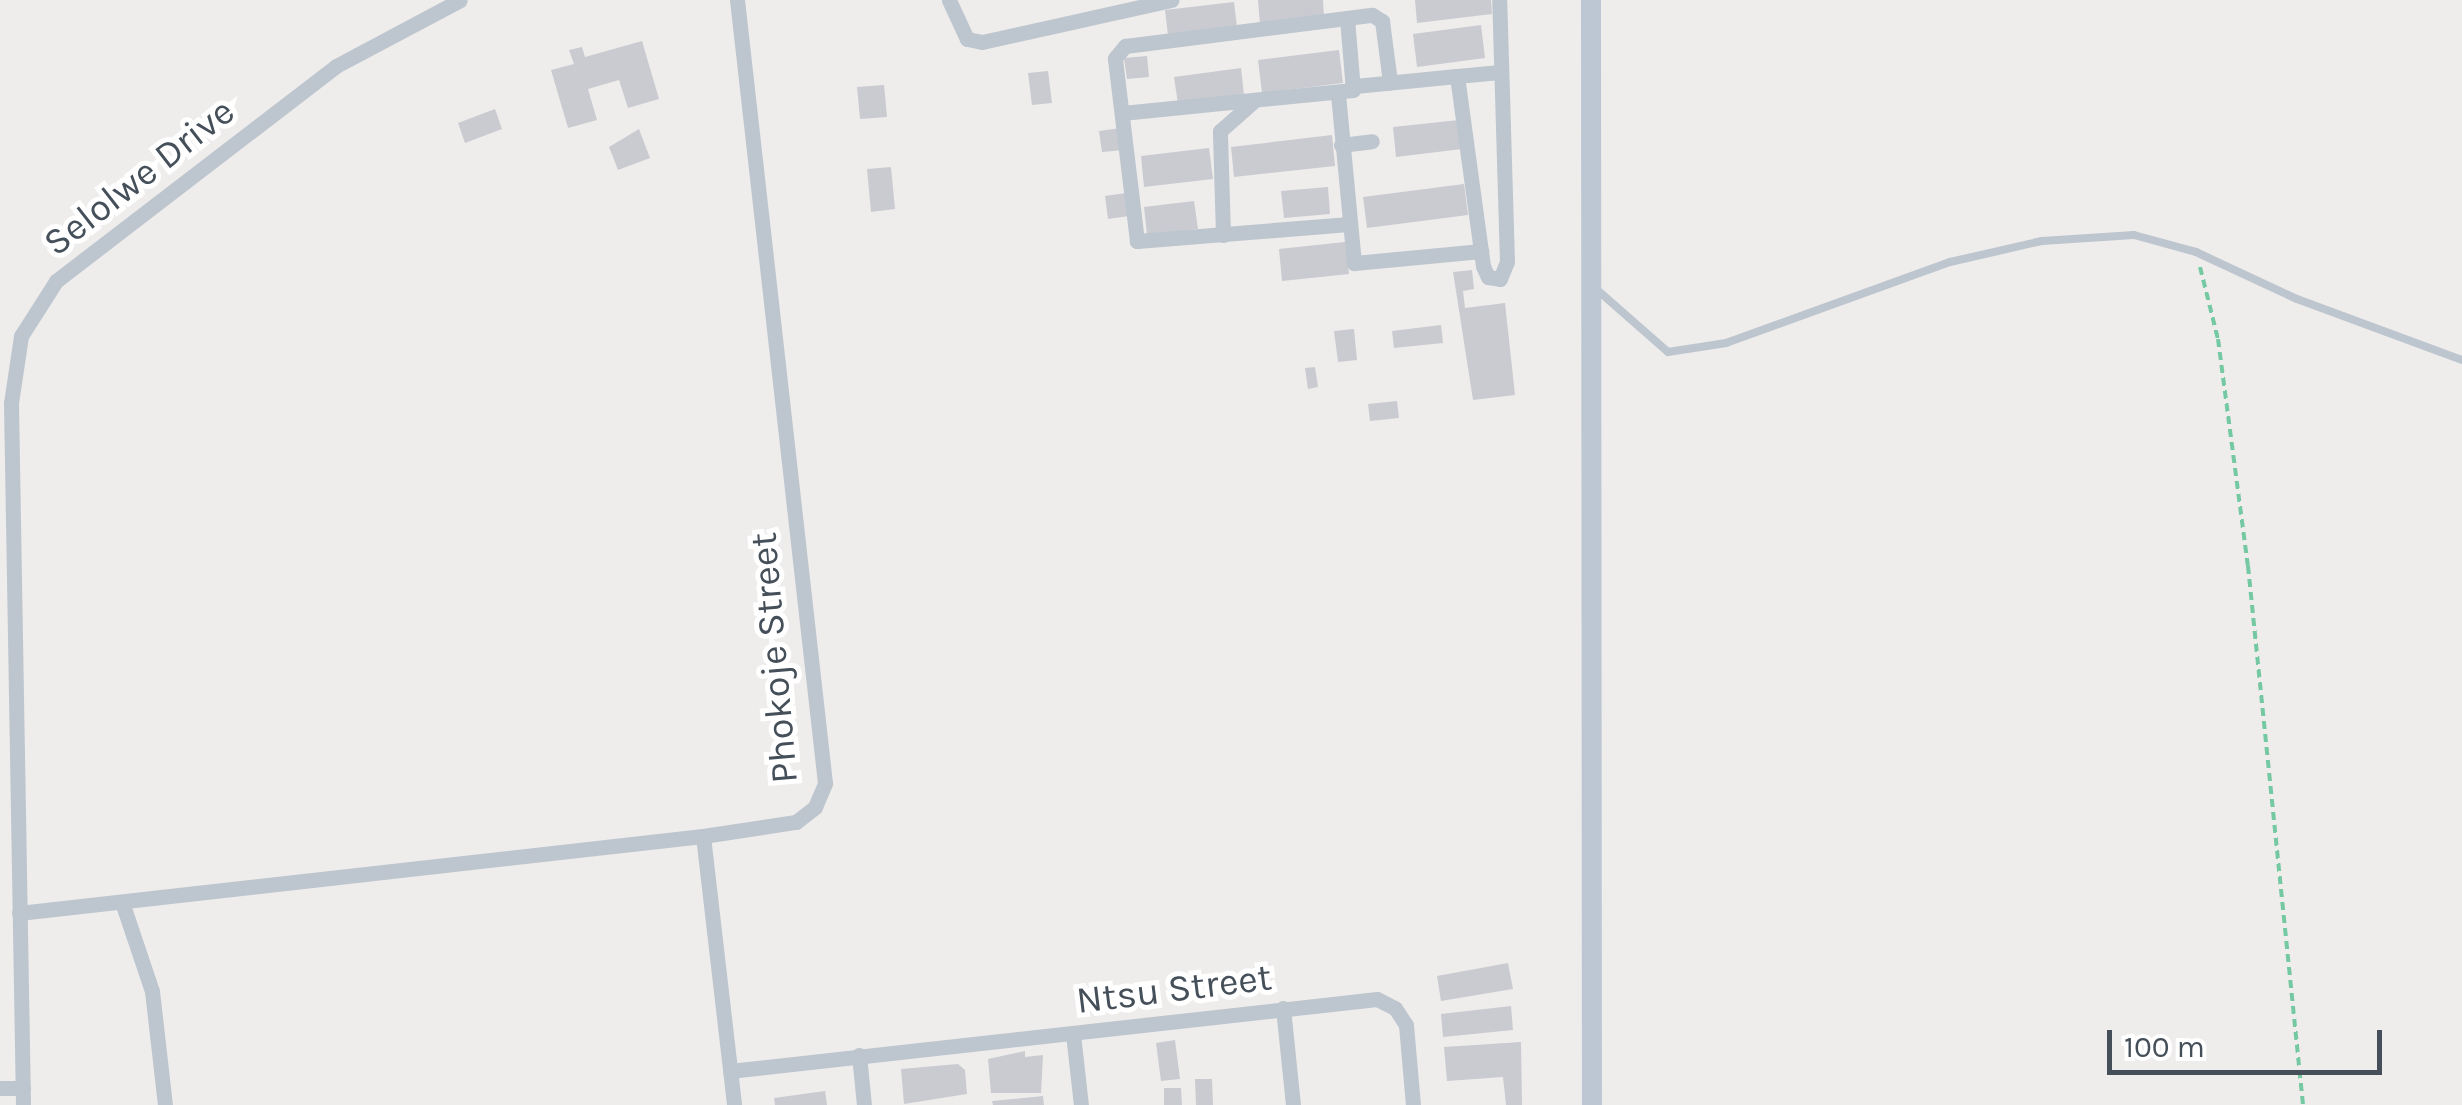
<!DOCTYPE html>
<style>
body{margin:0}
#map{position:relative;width:2462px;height:1105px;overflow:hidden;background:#efecec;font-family:Karla,sans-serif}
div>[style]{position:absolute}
.building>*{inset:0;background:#c9cbd1}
.path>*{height:4px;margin-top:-2px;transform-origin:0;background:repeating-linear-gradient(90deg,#74c9a2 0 8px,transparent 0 13px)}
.lane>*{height:8px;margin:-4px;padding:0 4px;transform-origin:4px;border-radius:4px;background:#bdc6ce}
.street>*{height:15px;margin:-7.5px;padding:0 7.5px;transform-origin:7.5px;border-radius:7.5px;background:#bdc6ce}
.secondary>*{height:20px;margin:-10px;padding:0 10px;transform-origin:10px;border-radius:10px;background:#bdc7d3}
span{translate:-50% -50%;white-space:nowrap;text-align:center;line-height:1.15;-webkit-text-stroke:10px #fff;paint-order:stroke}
.street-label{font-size:38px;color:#454f59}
.scale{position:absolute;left:2107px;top:1030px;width:275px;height:45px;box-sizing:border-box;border:5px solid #454f59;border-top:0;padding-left:12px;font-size:30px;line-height:35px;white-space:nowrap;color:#454f59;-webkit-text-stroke:8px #fff;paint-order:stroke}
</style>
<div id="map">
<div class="building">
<div style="clip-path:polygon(1258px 0,1323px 0,1324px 17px,1260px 24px)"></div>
<div style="clip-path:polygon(1415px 0,1491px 0,1492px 14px,1417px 23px)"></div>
<div style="clip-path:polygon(1234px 2px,1237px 27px,1168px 35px,1165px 10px)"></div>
<div style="clip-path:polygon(1481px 25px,1485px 58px,1417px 67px,1413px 34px)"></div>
<div style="clip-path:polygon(642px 41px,659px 99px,628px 108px,619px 80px,588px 89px,597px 120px,568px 128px,551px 70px,574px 64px,569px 50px,582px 47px,585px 57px)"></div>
<div style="clip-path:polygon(1339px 50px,1343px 83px,1262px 93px,1258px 60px)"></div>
<div style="clip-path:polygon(1147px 56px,1149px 77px,1127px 79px,1124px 58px)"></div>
<div style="clip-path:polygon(1241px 68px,1244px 95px,1178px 104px,1174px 77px)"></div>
<div style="clip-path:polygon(1048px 71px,1052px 103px,1032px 105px,1028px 73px)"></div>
<div style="clip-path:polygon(884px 85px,887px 117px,860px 119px,857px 87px)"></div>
<div style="clip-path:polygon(495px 109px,502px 129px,465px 143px,458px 123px)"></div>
<div style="clip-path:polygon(1459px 120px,1462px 149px,1396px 157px,1393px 127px)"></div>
<div style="clip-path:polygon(1121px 128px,1124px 150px,1102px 152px,1099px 131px)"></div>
<div style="clip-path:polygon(639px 129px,650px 158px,618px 170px,609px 147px)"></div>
<div style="clip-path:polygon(1332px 135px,1335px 166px,1234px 177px,1231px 147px)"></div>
<div style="clip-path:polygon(1209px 148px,1213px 179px,1144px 187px,1141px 156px)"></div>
<div style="clip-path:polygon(891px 167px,895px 209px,871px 212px,867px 169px)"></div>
<div style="clip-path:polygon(1464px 184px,1468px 215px,1367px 228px,1363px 197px)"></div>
<div style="clip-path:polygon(1328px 187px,1330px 214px,1284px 218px,1281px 191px)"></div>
<div style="clip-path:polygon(1126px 193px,1129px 216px,1108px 219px,1105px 196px)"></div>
<div style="clip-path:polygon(1194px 201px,1198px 229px,1147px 235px,1144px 207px)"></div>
<div style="clip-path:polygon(1345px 242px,1349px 274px,1282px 281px,1279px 249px)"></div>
<div style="clip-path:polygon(1472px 270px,1474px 289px,1463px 291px,1465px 308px,1505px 303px,1515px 395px,1473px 400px,1453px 272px)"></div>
<div style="clip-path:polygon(1441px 325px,1443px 343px,1394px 348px,1392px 331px)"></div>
<div style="clip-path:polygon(1354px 329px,1357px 360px,1338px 362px,1334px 331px)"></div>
<div style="clip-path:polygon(1315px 367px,1318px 387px,1308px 389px,1305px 368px)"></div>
<div style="clip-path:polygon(1397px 401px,1399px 418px,1370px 421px,1368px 404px)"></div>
<div style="clip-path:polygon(1508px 963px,1513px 989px,1441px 1001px,1437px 976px)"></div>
<div style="clip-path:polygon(1511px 1006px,1513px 1030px,1443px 1037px,1441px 1014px)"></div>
<div style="clip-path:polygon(1175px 1040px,1180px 1079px,1161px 1081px,1156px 1043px)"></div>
<div style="clip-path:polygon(1521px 1042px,1522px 1105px,1506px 1105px,1503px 1077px,1447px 1081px,1444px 1047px)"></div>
<div style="clip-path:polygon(1025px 1051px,1025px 1057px,1043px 1055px,1041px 1093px,991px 1093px,988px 1059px)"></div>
<div style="clip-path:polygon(958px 1064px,965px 1070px,967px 1094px,904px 1104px,901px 1069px)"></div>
<div style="clip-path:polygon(1195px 1079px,1212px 1079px,1213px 1105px,1196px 1105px)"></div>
<div style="clip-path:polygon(1164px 1088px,1181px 1088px,1182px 1105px,1164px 1105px)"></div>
<div style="clip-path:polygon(825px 1091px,827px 1105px,775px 1105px,774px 1098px)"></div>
<div style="clip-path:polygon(1043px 1096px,1044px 1105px,993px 1105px,992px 1101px)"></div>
</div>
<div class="path">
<div style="left:2200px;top:267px;width:74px;rotate:76deg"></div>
<div style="left:2218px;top:339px;width:229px;rotate:82.5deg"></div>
<div style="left:2248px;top:566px;width:542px;rotate:84.17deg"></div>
</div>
<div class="lane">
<div style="left:1595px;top:288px;width:97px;rotate:41.2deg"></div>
<div style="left:1668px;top:352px;width:59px;rotate:-8.8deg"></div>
<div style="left:1726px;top:343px;width:238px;rotate:-19.9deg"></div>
<div style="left:1950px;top:262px;width:94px;rotate:-12.9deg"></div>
<div style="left:2042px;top:241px;width:92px;rotate:-3.7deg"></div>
<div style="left:2134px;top:235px;width:64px;rotate:15.3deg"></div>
<div style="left:2196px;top:252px;width:111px;rotate:25deg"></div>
<div style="left:2297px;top:299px;width:176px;rotate:20.3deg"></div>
</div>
<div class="street">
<div style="left:949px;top:0;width:43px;rotate:65.2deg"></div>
<div style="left:967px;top:39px;width:15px;rotate:11deg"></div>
<div style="left:982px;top:42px;width:194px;rotate:-12.5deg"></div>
<div style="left:1457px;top:76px;width:43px;rotate:-5.3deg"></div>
<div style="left:1355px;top:86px;width:102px;rotate:-5.6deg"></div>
<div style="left:1457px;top:76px;width:192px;rotate:82.2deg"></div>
<div style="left:1483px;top:266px;width:12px;rotate:66deg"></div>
<div style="left:1488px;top:277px;width:12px;rotate:9deg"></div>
<div style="left:1500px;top:279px;width:18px;rotate:-68deg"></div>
<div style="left:1507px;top:262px;width:262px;rotate:-91.7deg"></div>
<div style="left:1338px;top:94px;width:170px;rotate:84.6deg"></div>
<div style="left:1354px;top:263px;width:128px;rotate:-5.4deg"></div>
<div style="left:1122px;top:113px;width:232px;rotate:-5.7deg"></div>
<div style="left:1353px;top:90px;width:72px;rotate:-94.8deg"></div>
<div style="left:1341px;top:145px;width:31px;rotate:-7deg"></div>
<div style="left:1349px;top:224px;width:213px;rotate:175.4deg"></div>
<div style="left:1137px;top:241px;width:184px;rotate:-96.9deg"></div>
<div style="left:1115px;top:58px;width:16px;rotate:-50deg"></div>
<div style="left:1125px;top:46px;width:249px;rotate:-7.2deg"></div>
<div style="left:1372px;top:15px;width:12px;rotate:31deg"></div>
<div style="left:1382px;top:21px;width:62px;rotate:82.5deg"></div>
<div style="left:1223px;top:235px;width:104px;rotate:-91.7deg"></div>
<div style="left:1220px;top:131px;width:47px;rotate:-41.5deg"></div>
<div style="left:703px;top:836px;width:271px;rotate:83.4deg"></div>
<div style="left:122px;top:902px;width:94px;rotate:71.4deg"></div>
<div style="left:152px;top:991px;width:115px;rotate:83.5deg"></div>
<div style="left:19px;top:913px;width:688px;rotate:-6.42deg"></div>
<div style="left:703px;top:836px;width:94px;rotate:-8.6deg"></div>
<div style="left:796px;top:822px;width:24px;rotate:-38deg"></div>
<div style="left:815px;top:807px;width:26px;rotate:-67deg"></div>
<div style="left:825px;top:783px;width:788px;rotate:-96.41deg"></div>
<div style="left:1283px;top:1008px;width:98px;rotate:84.1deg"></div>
<div style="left:1073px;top:1034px;width:71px;rotate:83.6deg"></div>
<div style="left:859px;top:1055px;width:50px;rotate:84.3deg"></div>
<div style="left:730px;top:1071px;width:651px;rotate:-6.35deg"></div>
<div style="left:1377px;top:999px;width:20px;rotate:27deg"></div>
<div style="left:1395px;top:1008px;width:20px;rotate:57deg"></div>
<div style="left:1406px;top:1025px;width:80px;rotate:85deg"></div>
<div style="left:0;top:1088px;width:23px"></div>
<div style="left:23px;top:1105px;width:702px;rotate:-90.98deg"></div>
<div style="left:11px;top:403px;width:68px;rotate:-81.5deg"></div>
<div style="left:21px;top:336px;width:65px;rotate:-57.5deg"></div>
<div style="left:56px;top:281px;width:353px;rotate:-37.5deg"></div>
<div style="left:336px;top:66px;width:140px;rotate:-28deg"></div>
</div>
<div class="secondary">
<div style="left:1591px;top:0;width:1105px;rotate:89.95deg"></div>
</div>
<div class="street-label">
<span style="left:139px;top:177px;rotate:-38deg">Selolwe Drive</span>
<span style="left:774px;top:658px;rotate:-95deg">Phokoje Street</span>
<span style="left:1174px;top:989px;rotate:-7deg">Ntsu Street</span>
</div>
<div class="scale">100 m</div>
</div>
